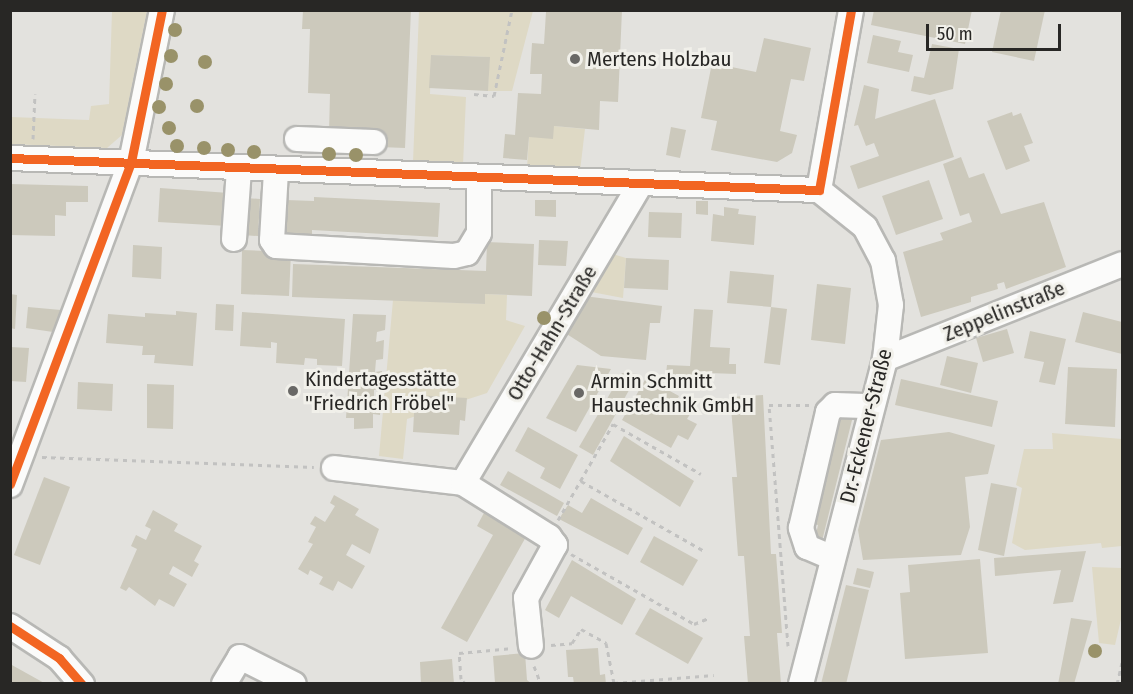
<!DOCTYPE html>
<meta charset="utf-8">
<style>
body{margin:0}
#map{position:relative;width:1133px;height:694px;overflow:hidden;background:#e3e2de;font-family:"Fira Sans Condensed",sans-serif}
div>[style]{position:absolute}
.green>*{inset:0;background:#ded9c5}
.building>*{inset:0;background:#ccc9bc}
.path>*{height:3px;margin-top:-1.5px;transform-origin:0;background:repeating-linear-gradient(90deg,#c2c2c1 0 4.5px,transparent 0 9px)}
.roads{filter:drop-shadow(2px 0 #b8b8b5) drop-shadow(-2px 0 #b8b8b5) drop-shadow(0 2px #b8b8b5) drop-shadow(0 -2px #b8b8b5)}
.minor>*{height:24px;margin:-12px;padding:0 12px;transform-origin:12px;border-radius:12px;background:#fbfbfa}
.bus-1>*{height:9px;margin:-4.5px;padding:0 4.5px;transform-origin:4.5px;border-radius:4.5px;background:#f26522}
.trees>*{width:14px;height:14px;margin:-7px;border-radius:50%;background:#999269}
.dots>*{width:16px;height:16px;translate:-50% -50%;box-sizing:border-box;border:3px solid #f1f0ea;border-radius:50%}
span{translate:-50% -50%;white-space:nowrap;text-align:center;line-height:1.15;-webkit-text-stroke:6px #f1f0ea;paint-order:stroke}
.poi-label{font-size:21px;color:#282725}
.left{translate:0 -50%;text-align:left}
.street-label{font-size:21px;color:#282725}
.frame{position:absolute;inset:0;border:12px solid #282725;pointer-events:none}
.scale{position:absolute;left:926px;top:24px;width:135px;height:27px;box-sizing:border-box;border:3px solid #282725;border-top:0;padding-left:8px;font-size:18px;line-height:21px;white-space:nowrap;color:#282725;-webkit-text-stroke:4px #f1f0ea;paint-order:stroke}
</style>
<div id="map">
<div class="green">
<div style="clip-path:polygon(112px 11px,147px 11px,122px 135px,107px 148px,11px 144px,11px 117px,89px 120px,91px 106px,109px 104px)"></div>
<div style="clip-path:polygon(419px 11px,533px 11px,512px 91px,488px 91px,489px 57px,431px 55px,430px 94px,466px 97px,463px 165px,413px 162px)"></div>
<div style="clip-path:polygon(554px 126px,585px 129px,580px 171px,527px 168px,529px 137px)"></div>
<div style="clip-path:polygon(606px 252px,626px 258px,623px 298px,586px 291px)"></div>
<div style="clip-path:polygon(485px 294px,507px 295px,506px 320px,525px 326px,487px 393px,407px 419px,403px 459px,379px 456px,393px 300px,485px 304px)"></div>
<div style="clip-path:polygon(1052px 433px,1122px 439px,1122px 546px,1102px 548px,1101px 543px,1025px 550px,1012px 543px,1022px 488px,1016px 485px,1024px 449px,1053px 449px)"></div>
<div style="clip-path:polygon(1092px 567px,1122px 568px,1122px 615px,1115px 645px,1099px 643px)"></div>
</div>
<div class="building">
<div style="clip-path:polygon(303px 10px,411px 10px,405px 148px,380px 147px,329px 133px,330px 94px,308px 93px,310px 29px,302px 29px)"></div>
<div style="clip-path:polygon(622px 10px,618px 102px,600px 101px,599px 130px,554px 126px,553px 139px,529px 137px,527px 160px,503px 158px,505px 134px,515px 135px,518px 93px,541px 94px,542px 74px,530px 74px,532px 43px,544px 44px,546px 12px)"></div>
<div style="clip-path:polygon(874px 10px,945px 12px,972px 10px,965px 44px,871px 25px)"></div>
<div style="clip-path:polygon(1001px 10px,1045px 10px,1034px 61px,992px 52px)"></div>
<div style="clip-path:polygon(873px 35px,901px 41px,898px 52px,913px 55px,909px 72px,867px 63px)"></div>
<div style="clip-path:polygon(764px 38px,811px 48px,804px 81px,791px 79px,780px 131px,797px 135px,792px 153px,777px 162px,711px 150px,717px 121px,701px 118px,712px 63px,756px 72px)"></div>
<div style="clip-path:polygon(932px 44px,959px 49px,953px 89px,930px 95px,911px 91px,914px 76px,924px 78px)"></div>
<div style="clip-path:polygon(431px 55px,490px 57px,488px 91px,429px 88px)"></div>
<div style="clip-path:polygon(864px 85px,879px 89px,875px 119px,935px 99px,954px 157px,858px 189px,850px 166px,879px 156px,874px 143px,866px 146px,858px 125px,854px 126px)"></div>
<div style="clip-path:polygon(1012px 112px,1013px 116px,1021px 113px,1033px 143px,1024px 146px,1030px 161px,1006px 170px,987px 121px)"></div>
<div style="clip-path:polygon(671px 127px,686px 130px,680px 158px,666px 155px)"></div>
<div style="clip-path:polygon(961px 157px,969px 178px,984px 173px,1001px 214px,1044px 202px,1066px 267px,1006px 289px,1004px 282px,997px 284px,998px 289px,971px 297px,971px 302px,921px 317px,903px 252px,943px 240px,940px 233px,972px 222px,969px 213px,960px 216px,943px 164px)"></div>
<div style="clip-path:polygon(929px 180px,943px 219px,896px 235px,882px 196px)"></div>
<div style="clip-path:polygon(10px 184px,88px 186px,88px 202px,66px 202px,66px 216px,55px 215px,55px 236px,10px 235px)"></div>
<div style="clip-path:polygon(160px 188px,229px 193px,227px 226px,158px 222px)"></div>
<div style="clip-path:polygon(314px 197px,440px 203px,438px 237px,312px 230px,312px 236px,284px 235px,286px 200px,314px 201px)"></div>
<div style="clip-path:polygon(245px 198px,260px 199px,258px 236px,242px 235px)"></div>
<div style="clip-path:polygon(535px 200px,556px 200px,556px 217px,535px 216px)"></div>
<div style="clip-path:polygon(696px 201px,708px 201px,708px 215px,696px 214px)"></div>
<div style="clip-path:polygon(724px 207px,739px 209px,738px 214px,756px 216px,754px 245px,711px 241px,713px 214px,724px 216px)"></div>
<div style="clip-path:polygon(649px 212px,682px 213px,681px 238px,648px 237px)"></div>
<div style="clip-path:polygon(539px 240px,568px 241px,566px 266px,538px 265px)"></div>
<div style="clip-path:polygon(487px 242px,534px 244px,532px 296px,485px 294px,485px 304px,292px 297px,293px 264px,486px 271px)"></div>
<div style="clip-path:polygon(133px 245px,162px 247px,161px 279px,132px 277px)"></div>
<div style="clip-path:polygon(242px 250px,291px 252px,289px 296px,241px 294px)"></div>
<div style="clip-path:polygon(626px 258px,669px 260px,668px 290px,624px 288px)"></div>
<div style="clip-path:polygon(730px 271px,774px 275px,771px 307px,727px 303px)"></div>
<div style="clip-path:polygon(817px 284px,851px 288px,845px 344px,811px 340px)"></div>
<div style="clip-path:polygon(10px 294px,17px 295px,15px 329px,10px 328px)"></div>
<div style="clip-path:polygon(584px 296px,662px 306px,660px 323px,650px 323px,646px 360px,601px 356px,562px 331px)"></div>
<div style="clip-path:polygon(216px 304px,234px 305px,233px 331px,215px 330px)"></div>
<div style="clip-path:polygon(28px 307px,61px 310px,53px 332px,26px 328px)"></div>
<div style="clip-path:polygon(771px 307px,787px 309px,780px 365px,764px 363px)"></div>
<div style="clip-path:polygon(694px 309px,713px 310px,710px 347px,730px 348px,729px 364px,736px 364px,736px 374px,709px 373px,708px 377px,666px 374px,667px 365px,690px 366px)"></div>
<div style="clip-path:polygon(176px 311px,197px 313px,193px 366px,154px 363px,155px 355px,142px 355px,143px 346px,106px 343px,108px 314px,145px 317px,145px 313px,176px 315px)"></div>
<div style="clip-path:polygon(242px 312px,345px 319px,342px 366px,317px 365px,317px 359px,305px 358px,304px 365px,276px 363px,277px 343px,271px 342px,271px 348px,240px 346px)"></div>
<div style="clip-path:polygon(1083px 312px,1122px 322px,1122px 354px,1075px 342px)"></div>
<div style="clip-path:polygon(353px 314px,386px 315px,385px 330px,377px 332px,376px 342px,384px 340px,383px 359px,376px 360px,375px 372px,382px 371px,381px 388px,374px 390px,374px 399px,381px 399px,380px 415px,373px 414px,373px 428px,354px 429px,354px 418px,346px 418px)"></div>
<div style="clip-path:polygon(1007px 329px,1014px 353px,983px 362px,976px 338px)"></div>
<div style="clip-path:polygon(1030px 331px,1066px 339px,1055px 385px,1039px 382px,1044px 362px,1024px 358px)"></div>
<div style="clip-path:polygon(10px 347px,29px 348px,26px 382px,10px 381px)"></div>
<div style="clip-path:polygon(947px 356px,978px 363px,971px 393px,940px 385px)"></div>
<div style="clip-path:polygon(577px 365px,611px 369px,576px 432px,546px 418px)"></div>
<div style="clip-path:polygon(1068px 367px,1117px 369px,1115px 427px,1065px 424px)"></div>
<div style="clip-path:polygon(622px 373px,638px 374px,593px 455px,579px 447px)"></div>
<div style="clip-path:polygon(646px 378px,679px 396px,676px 402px,692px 411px,687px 419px,697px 424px,688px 440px,678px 435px,671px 448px,622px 420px)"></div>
<div style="clip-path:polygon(901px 379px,998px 401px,992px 427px,895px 405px)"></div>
<div style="clip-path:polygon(78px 382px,113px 384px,112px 411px,77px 409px)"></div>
<div style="clip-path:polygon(147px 384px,174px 385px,173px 429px,147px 428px)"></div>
<div style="clip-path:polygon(415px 395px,467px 398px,465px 421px,460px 420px,459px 435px,413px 432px)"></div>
<div style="clip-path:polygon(763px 395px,771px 554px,776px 554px,782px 633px,777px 633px,781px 684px,748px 684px,744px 636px,750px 636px,748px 609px,744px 556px,738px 556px,732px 477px,737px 477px,730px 397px)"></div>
<div style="clip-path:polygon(837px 412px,853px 416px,822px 541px,815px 539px,818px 525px,810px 523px)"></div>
<div style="clip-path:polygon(528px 427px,578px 455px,560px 489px,540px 478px,545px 468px,515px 451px)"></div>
<div style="clip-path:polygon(949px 432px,995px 445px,988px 474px,965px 477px,970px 527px,961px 555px,863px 560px,858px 530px,881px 440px)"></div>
<div style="clip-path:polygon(624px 436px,694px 481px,680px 507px,610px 461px)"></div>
<div style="clip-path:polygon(508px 471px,564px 503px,557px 516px,500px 485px)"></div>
<div style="clip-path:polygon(44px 477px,70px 487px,40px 565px,14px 555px)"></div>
<div style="clip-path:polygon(991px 483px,1017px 488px,1004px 556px,978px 550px)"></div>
<div style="clip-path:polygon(334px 495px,359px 509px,355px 515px,379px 529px,370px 554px,352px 544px,346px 555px,365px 566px,352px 589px,338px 581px,333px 591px,319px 584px,323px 577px,310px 570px,308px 575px,298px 569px,313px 544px,308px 542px,316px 527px,310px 524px,315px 516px,325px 522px,335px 506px,330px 503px)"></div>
<div style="clip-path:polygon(591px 498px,643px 528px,628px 555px,559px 519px,568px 505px,582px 513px)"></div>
<div style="clip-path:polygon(153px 510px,178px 524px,174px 531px,202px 546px,194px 561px,199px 564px,192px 577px,173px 566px,169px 574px,187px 584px,174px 607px,159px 599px,155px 606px,129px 587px,126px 591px,120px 588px,137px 549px,131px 546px,136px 535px,146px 540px,151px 529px,145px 526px)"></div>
<div style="clip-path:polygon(485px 511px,527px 535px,467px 642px,441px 628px,493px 535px,477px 526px)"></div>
<div style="clip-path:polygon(654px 536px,698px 560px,683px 586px,640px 562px)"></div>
<div style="clip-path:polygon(1086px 551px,1073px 602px,1053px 604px,1061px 570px,995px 576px,994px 558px)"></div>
<div style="clip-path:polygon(980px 559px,988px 653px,905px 659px,900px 593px,910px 592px,908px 565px)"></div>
<div style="clip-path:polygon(572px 560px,636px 599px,622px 625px,571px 596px,559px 618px,545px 610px)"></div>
<div style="clip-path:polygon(857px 568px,874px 572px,870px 588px,853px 584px)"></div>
<div style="clip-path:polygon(846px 585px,869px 590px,846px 684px,821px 684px)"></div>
<div style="clip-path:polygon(650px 608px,703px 638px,688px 664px,635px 634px)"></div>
<div style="clip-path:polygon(1071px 618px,1092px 621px,1074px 684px,1058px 684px)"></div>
<div style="clip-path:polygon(598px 648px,600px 675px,605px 674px,606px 684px,574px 684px,573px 677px,568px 677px,566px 650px)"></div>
<div style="clip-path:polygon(525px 653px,527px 680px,532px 684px,495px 683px,493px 656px)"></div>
<div style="clip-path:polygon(452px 659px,454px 684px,421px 684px,420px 662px)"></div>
<div style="clip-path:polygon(10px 664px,46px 684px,14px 684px,10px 681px)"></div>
</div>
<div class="path">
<div style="left:474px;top:94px;width:20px;rotate:6deg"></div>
<div style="left:494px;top:96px;width:88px;rotate:-78.2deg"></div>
<div style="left:33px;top:139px;width:45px;rotate:-87.5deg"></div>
<div style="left:42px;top:457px;width:272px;rotate:2.1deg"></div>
<div style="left:581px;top:481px;width:142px;rotate:29.6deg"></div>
<div style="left:558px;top:520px;width:111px;rotate:-60.2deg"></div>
<div style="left:613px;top:424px;width:101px;rotate:29.6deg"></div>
<div style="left:571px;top:554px;width:142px;rotate:29.6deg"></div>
<div style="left:694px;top:624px;width:16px;rotate:-22deg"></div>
<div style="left:551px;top:645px;width:21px;rotate:-5deg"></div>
<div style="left:572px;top:643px;width:17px;rotate:-57deg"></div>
<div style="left:581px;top:629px;width:29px;rotate:29deg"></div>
<div style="left:606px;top:643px;width:41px;rotate:78.7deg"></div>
<div style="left:614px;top:683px;width:100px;rotate:-4.6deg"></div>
<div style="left:788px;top:646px;width:242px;rotate:-94.5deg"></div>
<div style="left:769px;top:405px;width:40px"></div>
<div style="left:534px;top:666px;width:19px;rotate:69deg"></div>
<div style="left:466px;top:684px;width:7px;rotate:-135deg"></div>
<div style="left:461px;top:679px;width:26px;rotate:-94deg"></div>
<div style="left:459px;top:653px;width:53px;rotate:-5.4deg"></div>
<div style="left:1117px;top:684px;width:22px;rotate:-77deg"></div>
</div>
<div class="roads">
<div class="minor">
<div style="left:297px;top:139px;width:77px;rotate:2.2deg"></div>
<div style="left:10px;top:158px;width:810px;rotate:2.27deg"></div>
<div style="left:276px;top:171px;width:69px;rotate:93.3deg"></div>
<div style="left:272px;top:240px;width:7px;rotate:56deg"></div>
<div style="left:276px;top:246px;width:178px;rotate:3.2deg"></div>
<div style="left:454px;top:256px;width:13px;rotate:-13deg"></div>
<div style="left:467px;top:253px;width:23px;rotate:-59deg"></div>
<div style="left:479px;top:233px;width:55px;rotate:-90deg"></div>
<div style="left:819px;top:190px;width:183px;rotate:-79.9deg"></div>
<div style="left:234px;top:239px;width:69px;rotate:-85.9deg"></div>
<div style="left:885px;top:359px;width:255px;rotate:-21.8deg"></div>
<div style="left:334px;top:468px;width:130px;rotate:6.6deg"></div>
<div style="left:463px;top:483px;width:349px;rotate:-59.3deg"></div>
<div style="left:463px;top:483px;width:102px;rotate:32.1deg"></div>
<div style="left:549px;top:537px;width:10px;rotate:53deg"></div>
<div style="left:555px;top:545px;width:60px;rotate:118.7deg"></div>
<div style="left:526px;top:598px;width:48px;rotate:84.1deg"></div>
<div style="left:10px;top:485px;width:345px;rotate:-69.5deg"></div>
<div style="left:131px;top:162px;width:155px;rotate:-78.5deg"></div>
<div style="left:833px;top:558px;width:28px;rotate:-157deg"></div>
<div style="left:807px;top:547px;width:20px;rotate:-108deg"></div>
<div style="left:801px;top:528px;width:119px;rotate:-76.9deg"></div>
<div style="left:828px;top:412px;width:10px;rotate:-45deg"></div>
<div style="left:835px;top:405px;width:37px;rotate:2deg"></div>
<div style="left:10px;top:626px;width:59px;rotate:33.1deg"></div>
<div style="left:59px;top:658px;width:35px;rotate:49deg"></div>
<div style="left:224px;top:684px;width:31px;rotate:-59deg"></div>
<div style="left:240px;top:657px;width:60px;rotate:26.6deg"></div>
<div style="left:801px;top:684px;width:336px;rotate:-75.5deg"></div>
<div style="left:885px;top:359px;width:54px;rotate:-83.7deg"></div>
<div style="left:891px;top:305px;width:45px;rotate:-100.3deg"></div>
<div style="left:883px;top:261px;width:38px;rotate:-118deg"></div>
<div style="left:865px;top:227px;width:59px;rotate:-141.2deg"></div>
</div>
</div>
<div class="bus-1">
<div style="left:10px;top:158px;width:810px;rotate:2.27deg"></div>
<div style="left:819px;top:190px;width:183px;rotate:-79.9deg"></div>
<div style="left:10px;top:484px;width:344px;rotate:-69.4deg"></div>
<div style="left:131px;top:162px;width:155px;rotate:-78.5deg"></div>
<div style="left:10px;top:626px;width:59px;rotate:33.1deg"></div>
<div style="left:59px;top:658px;width:35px;rotate:49deg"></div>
</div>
<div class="trees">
<div style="left:175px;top:30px"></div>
<div style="left:171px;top:56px"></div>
<div style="left:205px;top:62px"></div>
<div style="left:166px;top:84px"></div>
<div style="left:197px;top:106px"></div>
<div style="left:159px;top:107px"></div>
<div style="left:169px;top:128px"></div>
<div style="left:177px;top:146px"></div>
<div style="left:204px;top:148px"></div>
<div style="left:228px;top:150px"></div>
<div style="left:254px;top:152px"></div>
<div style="left:329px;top:154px"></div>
<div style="left:356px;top:155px"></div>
<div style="left:544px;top:318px"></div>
<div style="left:1095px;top:651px"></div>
</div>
<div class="dots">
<div style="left:575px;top:59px;background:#696866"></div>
<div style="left:293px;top:391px;background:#696866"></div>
<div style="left:579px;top:393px;background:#696866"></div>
</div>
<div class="poi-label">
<span class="left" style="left:587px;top:59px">Mertens Holzbau</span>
<span class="left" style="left:305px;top:391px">Kindertagesstätte<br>"Friedrich Fröbel"</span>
<span class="left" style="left:591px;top:393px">Armin Schmitt<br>Haustechnik GmbH</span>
</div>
<div class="street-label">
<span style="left:1004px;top:311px;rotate:-22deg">Zeppelinstraße</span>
<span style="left:552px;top:333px;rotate:-59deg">Otto-Hahn-Straße</span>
<span style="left:866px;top:426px;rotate:-76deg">Dr.-Eckener-Straße</span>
</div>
<div class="frame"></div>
<div class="scale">50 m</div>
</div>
